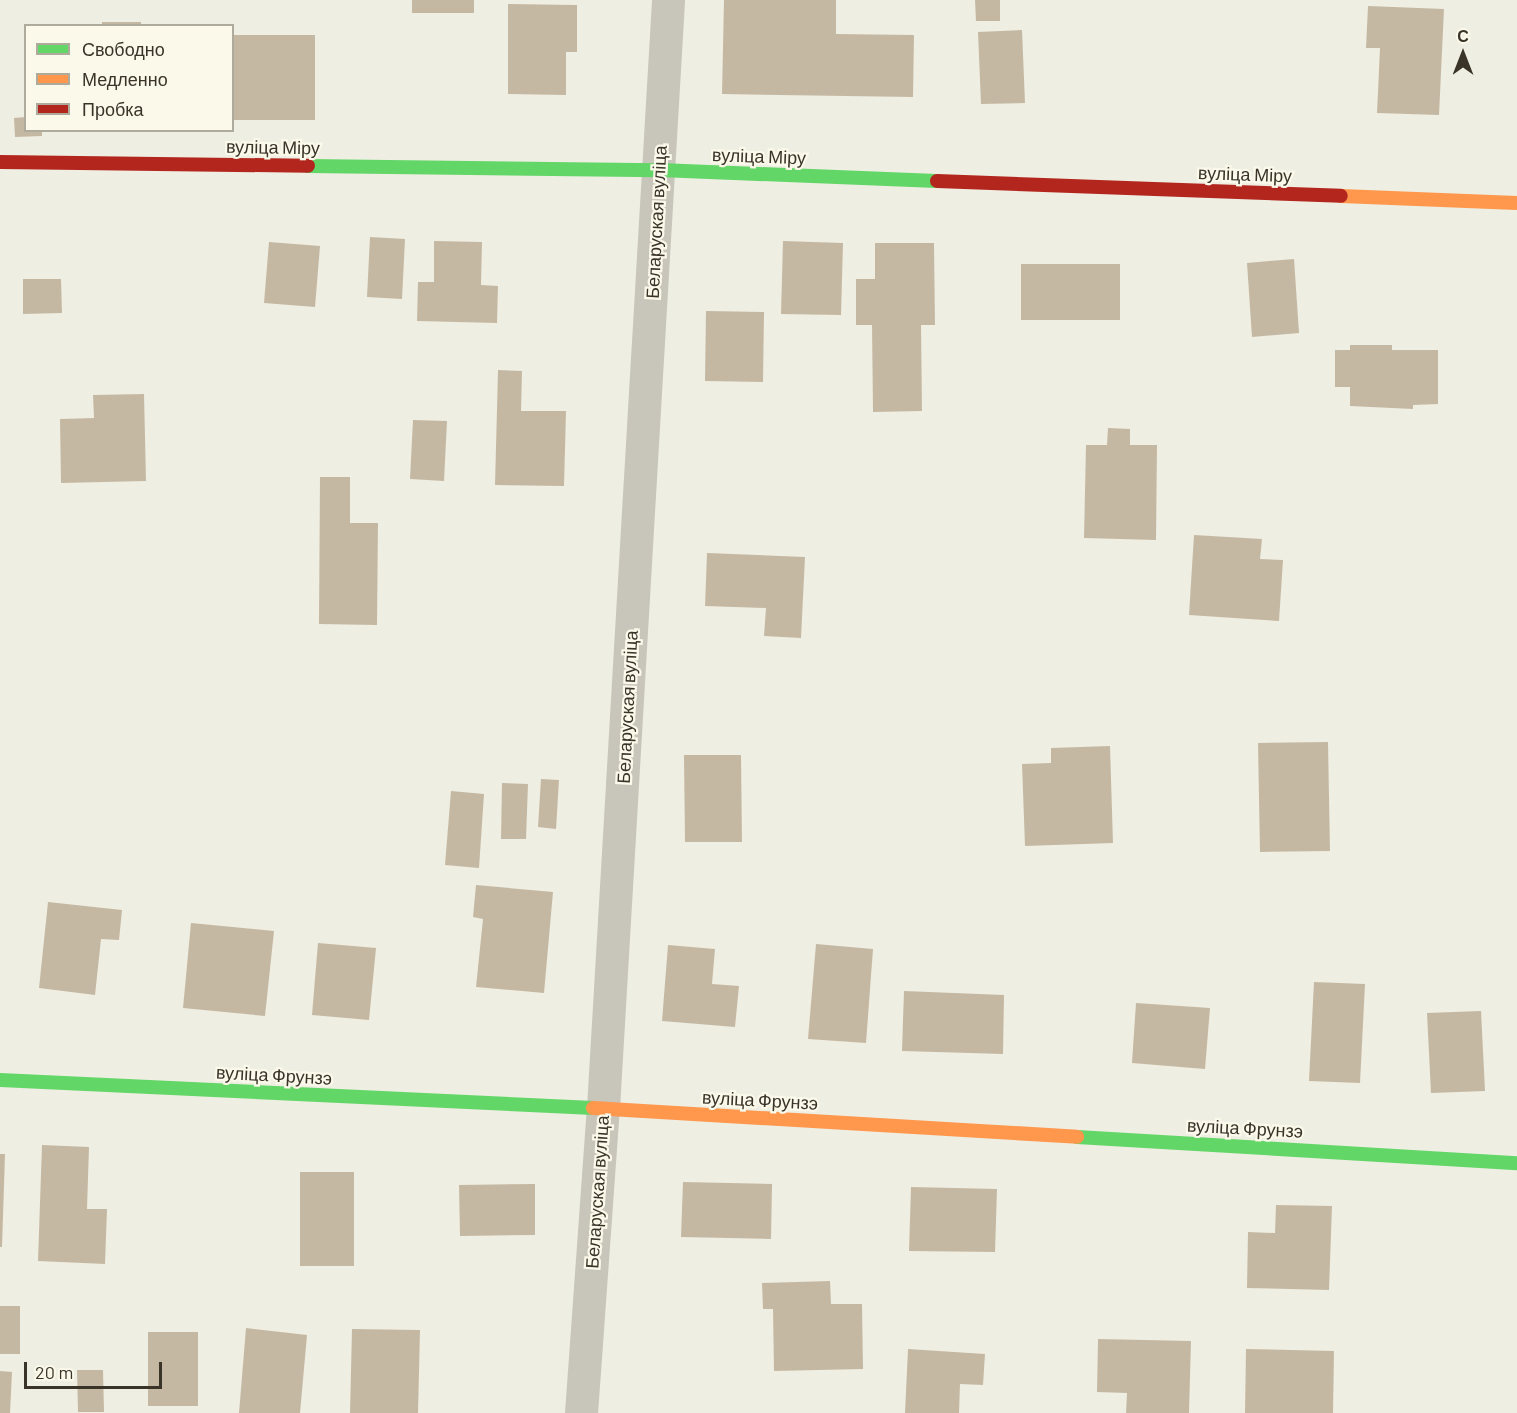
<!DOCTYPE html>
<meta charset="utf-8">
<style>
body{margin:0}
#map{position:relative;width:1517px;height:1413px;overflow:hidden;background:#efeee2;font-family:Barlow,sans-serif}
div>[style]{position:absolute}
.building>*{inset:0;background:#c5b8a2}
.street>*{height:33px;margin:-16.5px;padding:0 16.5px;transform-origin:16.5px;border-radius:16.5px;background:#c8c5ba}
.fast>*{height:14px;margin:-7px;padding:0 7px;transform-origin:7px;border-radius:7px;background:#63d668}
.slow>*{height:14px;margin:-7px;padding:0 7px;transform-origin:7px;border-radius:7px;background:#ff974d}
.jam>*{height:14px;margin:-7px;padding:0 7px;transform-origin:7px;border-radius:7px;background:#b3261e}
span{translate:-50% -50%;white-space:nowrap;text-align:center;line-height:1.15;-webkit-text-stroke:4.5px #fbf9e9;paint-order:stroke}
.street-label{font-size:18px;color:#3a3428}
.legend{position:absolute;left:24px;top:24px;width:210px;height:108px;box-sizing:border-box;background:#fbf9e9;border:2px solid #aeaa9c;margin:0;padding:8px 10px;list-style:none;font-size:18px;color:#3a3428}
.legend li{display:flex;align-items:center;gap:12px;height:30px}
.legend b{width:30px;border:2px solid #aeaa9c}
.north{position:absolute;left:1433px;top:24px;width:60px;height:60px;-webkit-text-stroke:4px #fbf9e9;paint-order:stroke;rotate:0deg;font-size:16px;font-weight:700;line-height:24px;text-align:center;color:#3a3428}
.north::after{content:'';display:block;margin:auto;width:21px;height:27px;background:#3a3428;clip-path:polygon(50% 0,100% 100%,50% 72%,0 100%)}
.scale{position:absolute;left:24px;top:1362px;width:138px;height:27px;box-sizing:border-box;border:3px solid #3a3428;border-top:0;padding-left:8px;font-size:18px;line-height:21px;white-space:nowrap;color:#3a3428;-webkit-text-stroke:4px #fbf9e9;paint-order:stroke}
</style>
<div id="map">
<div class="building">
<div style="clip-path:polygon(412px 0,474px 0,474px 13px,412px 13px)"></div>
<div style="clip-path:polygon(724px 0,836px 0,836px 34px,914px 35px,913px 97px,722px 94px)"></div>
<div style="clip-path:polygon(975px 0,1000px 0,1000px 21px,976px 21px)"></div>
<div style="clip-path:polygon(508px 4px,577px 5px,577px 52px,566px 52px,566px 95px,508px 94px)"></div>
<div style="clip-path:polygon(1368px 6px,1444px 9px,1439px 115px,1377px 113px,1380px 48px,1366px 48px)"></div>
<div style="clip-path:polygon(102px 22px,141px 22px,141px 26px,102px 26px)"></div>
<div style="clip-path:polygon(1022px 30px,1025px 103px,981px 104px,978px 32px)"></div>
<div style="clip-path:polygon(232px 35px,315px 35px,315px 120px,232px 120px)"></div>
<div style="clip-path:polygon(26px 117px,26px 130px,42px 130px,42px 136px,15px 137px,14px 118px)"></div>
<div style="clip-path:polygon(370px 237px,405px 239px,402px 299px,367px 297px)"></div>
<div style="clip-path:polygon(434px 241px,482px 242px,481px 285px,498px 286px,497px 323px,417px 321px,418px 282px,434px 282px)"></div>
<div style="clip-path:polygon(783px 241px,843px 243px,841px 315px,781px 314px)"></div>
<div style="clip-path:polygon(269px 242px,320px 246px,315px 307px,264px 303px)"></div>
<div style="clip-path:polygon(875px 243px,934px 243px,935px 325px,921px 325px,922px 411px,873px 412px,872px 325px,856px 325px,856px 279px,875px 279px)"></div>
<div style="clip-path:polygon(1294px 259px,1299px 333px,1252px 337px,1247px 263px)"></div>
<div style="clip-path:polygon(1021px 264px,1120px 264px,1120px 320px,1021px 320px)"></div>
<div style="clip-path:polygon(23px 279px,61px 279px,62px 313px,23px 314px)"></div>
<div style="clip-path:polygon(706px 311px,764px 312px,763px 382px,705px 381px)"></div>
<div style="clip-path:polygon(1350px 345px,1392px 345px,1392px 350px,1438px 350px,1438px 404px,1413px 405px,1413px 409px,1350px 406px,1350px 387px,1335px 387px,1335px 350px,1350px 350px)"></div>
<div style="clip-path:polygon(498px 370px,522px 371px,521px 411px,566px 411px,564px 486px,495px 485px)"></div>
<div style="clip-path:polygon(144px 394px,146px 481px,61px 483px,60px 419px,94px 418px,93px 395px)"></div>
<div style="clip-path:polygon(413px 420px,447px 421px,444px 481px,410px 479px)"></div>
<div style="clip-path:polygon(1108px 428px,1130px 429px,1130px 445px,1157px 445px,1156px 540px,1084px 538px,1086px 445px,1107px 445px)"></div>
<div style="clip-path:polygon(320px 477px,350px 477px,350px 523px,378px 523px,377px 625px,319px 624px)"></div>
<div style="clip-path:polygon(1194px 535px,1262px 539px,1260px 559px,1283px 560px,1279px 621px,1189px 615px)"></div>
<div style="clip-path:polygon(707px 553px,805px 557px,801px 638px,764px 636px,766px 608px,705px 606px)"></div>
<div style="clip-path:polygon(1328px 742px,1330px 851px,1260px 852px,1258px 743px)"></div>
<div style="clip-path:polygon(1110px 746px,1113px 843px,1025px 846px,1022px 764px,1051px 763px,1051px 748px)"></div>
<div style="clip-path:polygon(684px 755px,741px 755px,742px 842px,685px 842px)"></div>
<div style="clip-path:polygon(541px 779px,559px 780px,556px 829px,538px 827px)"></div>
<div style="clip-path:polygon(502px 783px,528px 784px,526px 839px,501px 839px)"></div>
<div style="clip-path:polygon(451px 791px,484px 794px,479px 868px,445px 865px)"></div>
<div style="clip-path:polygon(476px 885px,553px 892px,544px 993px,476px 987px,483px 919px,473px 917px)"></div>
<div style="clip-path:polygon(48px 902px,122px 910px,119px 940px,101px 939px,95px 995px,39px 988px)"></div>
<div style="clip-path:polygon(191px 923px,274px 931px,265px 1016px,183px 1008px)"></div>
<div style="clip-path:polygon(318px 943px,376px 948px,369px 1020px,312px 1015px)"></div>
<div style="clip-path:polygon(816px 944px,873px 949px,866px 1043px,808px 1039px)"></div>
<div style="clip-path:polygon(668px 945px,715px 949px,712px 984px,739px 986px,735px 1027px,662px 1021px)"></div>
<div style="clip-path:polygon(1314px 982px,1365px 984px,1360px 1083px,1309px 1081px)"></div>
<div style="clip-path:polygon(904px 991px,1004px 995px,1003px 1054px,902px 1051px)"></div>
<div style="clip-path:polygon(1136px 1003px,1210px 1008px,1205px 1069px,1132px 1063px)"></div>
<div style="clip-path:polygon(1481px 1011px,1485px 1091px,1431px 1093px,1427px 1013px)"></div>
<div style="clip-path:polygon(42px 1145px,89px 1147px,87px 1209px,107px 1209px,105px 1264px,38px 1261px)"></div>
<div style="clip-path:polygon(0 1154px,5px 1154px,2px 1247px,0 1247px)"></div>
<div style="clip-path:polygon(300px 1172px,354px 1172px,354px 1266px,300px 1266px)"></div>
<div style="clip-path:polygon(683px 1182px,772px 1184px,771px 1239px,681px 1237px)"></div>
<div style="clip-path:polygon(535px 1184px,535px 1235px,460px 1236px,459px 1185px)"></div>
<div style="clip-path:polygon(911px 1187px,997px 1189px,995px 1252px,909px 1251px)"></div>
<div style="clip-path:polygon(1276px 1205px,1332px 1206px,1329px 1290px,1247px 1288px,1248px 1232px,1275px 1233px)"></div>
<div style="clip-path:polygon(830px 1281px,831px 1304px,862px 1304px,863px 1369px,774px 1371px,773px 1309px,763px 1309px,762px 1283px)"></div>
<div style="clip-path:polygon(0 1306px,20px 1306px,20px 1354px,0 1354px)"></div>
<div style="clip-path:polygon(246px 1328px,307px 1335px,300px 1413px,239px 1413px)"></div>
<div style="clip-path:polygon(352px 1329px,420px 1330px,418px 1413px,350px 1413px)"></div>
<div style="clip-path:polygon(148px 1332px,198px 1332px,198px 1406px,148px 1406px)"></div>
<div style="clip-path:polygon(1098px 1339px,1191px 1341px,1189px 1413px,1126px 1413px,1127px 1393px,1097px 1392px)"></div>
<div style="clip-path:polygon(908px 1349px,985px 1354px,983px 1385px,960px 1384px,959px 1413px,905px 1413px)"></div>
<div style="clip-path:polygon(1246px 1349px,1334px 1351px,1333px 1413px,1245px 1413px)"></div>
<div style="clip-path:polygon(77px 1370px,103px 1370px,104px 1412px,78px 1412px)"></div>
<div style="clip-path:polygon(0 1371px,12px 1372px,10px 1413px,0 1413px)"></div>
</div>
<div class="street">
<div style="left:581px;top:1413px;width:306px;rotate:-85.9deg"></div>
<div style="left:603px;top:1108px;width:1110px;rotate:-86.64deg"></div>
</div>
<div class="fast">
<div style="left:308px;top:166px;width:352px;rotate:0.7deg"></div>
<div style="left:660px;top:170px;width:277px;rotate:2.3deg"></div>
<div style="left:0;top:1080px;width:594px;rotate:2.7deg"></div>
<div style="left:1077px;top:1137px;width:441px;rotate:3.4deg"></div>
</div>
<div class="slow">
<div style="left:1341px;top:196px;width:176px;rotate:2.3deg"></div>
<div style="left:593px;top:1108px;width:485px;rotate:3.4deg"></div>
</div>
<div class="jam">
<div style="left:0;top:162px;width:308px;rotate:0.7deg"></div>
<div style="left:937px;top:181px;width:404px;rotate:2.1deg"></div>
</div>
<div class="street-label">
<span style="left:273px;top:147px;rotate:1deg">вуліца Міру</span>
<span style="left:759px;top:156px;rotate:2deg">вуліца Міру</span>
<span style="left:1245px;top:174px;rotate:2deg">вуліца Міру</span>
<span style="left:656px;top:222px;rotate:-87deg">Беларуская вуліца</span>
<span style="left:627px;top:707px;rotate:-87deg">Беларуская вуліца</span>
<span style="left:274px;top:1075px;rotate:3deg">вуліца Фрунзэ</span>
<span style="left:760px;top:1100px;rotate:3deg">вуліца Фрунзэ</span>
<span style="left:1245px;top:1128px;rotate:3deg">вуліца Фрунзэ</span>
<span style="left:597px;top:1192px;rotate:-86deg">Беларуская вуліца</span>
</div>
<ul class="legend">
<li><b style="height:8px;background:#63d668"></b>Свободно</li>
<li><b style="height:8px;background:#ff974d"></b>Медленно</li>
<li><b style="height:8px;background:#b3261e"></b>Пробка</li>
</ul>
<div class="north">С</div>
<div class="scale">20 m</div>
</div>
